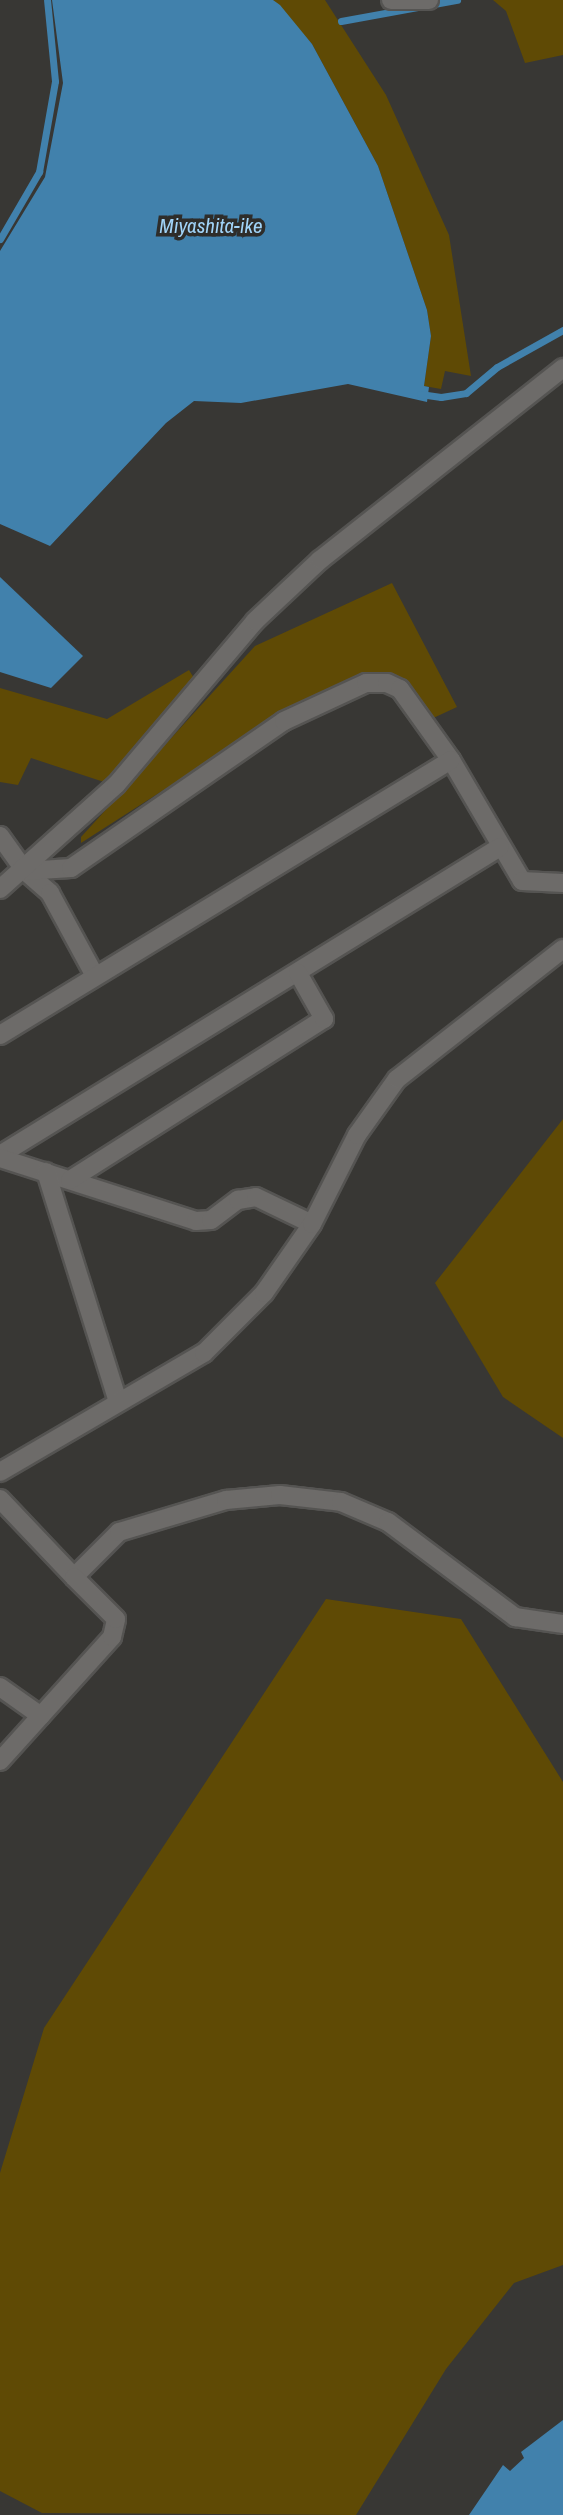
<!DOCTYPE html>
<style>
body{margin:0}
#map{position:relative;width:563px;height:2515px;overflow:hidden;background:#383734;font-family:"Archivo Narrow",sans-serif}
div>[style]{position:absolute}
.green>*{inset:0;background:#5f4a05}
.water>*{inset:0;background:#4181ac}
.stream>*{height:7px;margin:-3.5px;padding:0 3.5px;transform-origin:3.5px;border-radius:3.5px;background:#4181ac}
.roads{filter:drop-shadow(2px 0 #555452) drop-shadow(-2px 0 #555452) drop-shadow(0 2px #555452) drop-shadow(0 -2px #555452)}
.minor>*{height:18px;margin:-9px;padding:0 9px;transform-origin:9px;border-radius:9px;background:#6d6b69}
span{translate:-50% -50%;white-space:nowrap;text-align:center;line-height:1.15;-webkit-text-stroke:7px #2e2d2a;paint-order:stroke}
.water-label{font-size:21px;color:#a1d4f8;font-style:italic}
</style>
<div id="map">
<div class="green">
<div style="clip-path:polygon(273px 0,325px 0,386px 95px,449px 235px,471px 376px,445px 371px,441px 389px,424px 386px,431px 336px,427px 310px,378px 166px,312px 44px)"></div>
<div style="clip-path:polygon(493px 0,563px 0,563px 55px,525px 63px,506px 11px)"></div>
<div style="clip-path:polygon(392px 583px,457px 707px,429px 720px,402px 679px,386px 674px,366px 676px,282px 714px,81px 843px,81px 837px,255px 646px)"></div>
<div style="clip-path:polygon(189px 670px,197px 683px,104px 782px,31px 758px,18px 785px,0 782px,0 688px,107px 719px)"></div>
<div style="clip-path:polygon(563px 1119px,563px 1438px,503px 1397px,435px 1283px)"></div>
<div style="clip-path:polygon(326px 1599px,461px 1619px,563px 1782px,563px 2265px,514px 2283px,446px 2369px,356px 2515px,42px 2513px,0 2491px,0 2173px,44px 2028px)"></div>
</div>
<div class="water">
<div style="clip-path:polygon(52px 0,273px 0,280px 5px,312px 44px,378px 166px,427px 310px,431px 336px,424px 386px,429px 387px,427px 402px,348px 384px,241px 403px,194px 401px,166px 423px,50px 546px,0 524px,0 251px,45px 177px,63px 83px)"></div>
<div style="clip-path:polygon(0 577px,83px 656px,51px 688px,0 672px)"></div>
<div style="clip-path:polygon(563px 2420px,563px 2515px,469px 2515px,503px 2465px,510px 2471px,524px 2458px,521px 2452px)"></div>
</div>
<div class="stream">
<div style="left:341px;top:21px;width:118px;rotate:-10.3deg"></div>
<div style="left:0;top:239px;width:78px;rotate:-59.8deg"></div>
<div style="left:39px;top:172px;width:92px;rotate:-80deg"></div>
<div style="left:55px;top:81px;width:81px;rotate:-95.6deg"></div>
<div style="left:420px;top:394px;width:21px;rotate:8deg"></div>
<div style="left:441px;top:397px;width:25px;rotate:-9deg"></div>
<div style="left:466px;top:393px;width:40px;rotate:-40deg"></div>
<div style="left:497px;top:367px;width:76px;rotate:-29.3deg"></div>
</div>
<div class="roads">
<div class="minor">
<div style="left:391px;top:0;width:38px"></div>
<div style="left:0;top:836px;width:43px;rotate:54.5deg"></div>
<div style="left:25px;top:871px;width:33px;rotate:41deg"></div>
<div style="left:50px;top:893px;width:94px;rotate:61.5deg"></div>
<div style="left:25px;top:871px;width:46px;rotate:-3.7deg"></div>
<div style="left:71px;top:868px;width:259px;rotate:-34.6deg"></div>
<div style="left:284px;top:721px;width:90px;rotate:-24.9deg"></div>
<div style="left:366px;top:683px;width:21px"></div>
<div style="left:387px;top:683px;width:14px;rotate:25deg"></div>
<div style="left:400px;top:689px;width:87px;rotate:54.3deg"></div>
<div style="left:451px;top:760px;width:140px;rotate:59.6deg"></div>
<div style="left:522px;top:881px;width:41px;rotate:2.8deg"></div>
<div style="left:0;top:889px;width:156px;rotate:-41.9deg"></div>
<div style="left:116px;top:785px;width:215px;rotate:-49.7deg"></div>
<div style="left:255px;top:621px;width:89px;rotate:-43.2deg"></div>
<div style="left:320px;top:560px;width:310px;rotate:-38.3deg"></div>
<div style="left:0;top:1035px;width:528px;rotate:-31.37deg"></div>
<div style="left:0;top:1155px;width:587px;rotate:-31.63deg"></div>
<div style="left:0;top:1158px;width:206px;rotate:17.8deg"></div>
<div style="left:196px;top:1221px;width:15px;rotate:-4deg"></div>
<div style="left:211px;top:1220px;width:34px;rotate:-37deg"></div>
<div style="left:238px;top:1200px;width:18px;rotate:-9deg"></div>
<div style="left:256px;top:1197px;width:62px;rotate:25.7deg"></div>
<div style="left:46px;top:1172px;width:241px;rotate:72.6deg"></div>
<div style="left:70px;top:1180px;width:301px;rotate:-32.4deg"></div>
<div style="left:324px;top:1019px;width:53px;rotate:-119.5deg"></div>
<div style="left:0;top:1472px;width:236px;rotate:-30.3deg"></div>
<div style="left:204px;top:1353px;width:85px;rotate:-45deg"></div>
<div style="left:264px;top:1293px;width:84px;rotate:-55.2deg"></div>
<div style="left:312px;top:1224px;width:100px;rotate:-63.2deg"></div>
<div style="left:357px;top:1135px;width:69px;rotate:-54.5deg"></div>
<div style="left:397px;top:1079px;width:211px;rotate:-38.1deg"></div>
<div style="left:0;top:1499px;width:108px;rotate:46.5deg"></div>
<div style="left:74px;top:1577px;width:64px;rotate:-45deg"></div>
<div style="left:119px;top:1532px;width:112px;rotate:-16.7deg"></div>
<div style="left:226px;top:1500px;width:54px;rotate:-5.3deg"></div>
<div style="left:280px;top:1495px;width:61px;rotate:6.5deg"></div>
<div style="left:341px;top:1502px;width:51px;rotate:23.1deg"></div>
<div style="left:388px;top:1522px;width:159px;rotate:36.8deg"></div>
<div style="left:515px;top:1617px;width:49px;rotate:8.3deg"></div>
<div style="left:0;top:1687px;width:50px;rotate:35.3deg"></div>
<div style="left:0;top:1761px;width:167px;rotate:-47.9deg"></div>
<div style="left:112px;top:1637px;width:18px;rotate:-77deg"></div>
<div style="left:116px;top:1619px;width:59px;rotate:-135deg"></div>
</div>
</div>
<div class="water-label">
<span style="left:211px;top:226px">Miyashita-ike</span>
</div>
</div>
